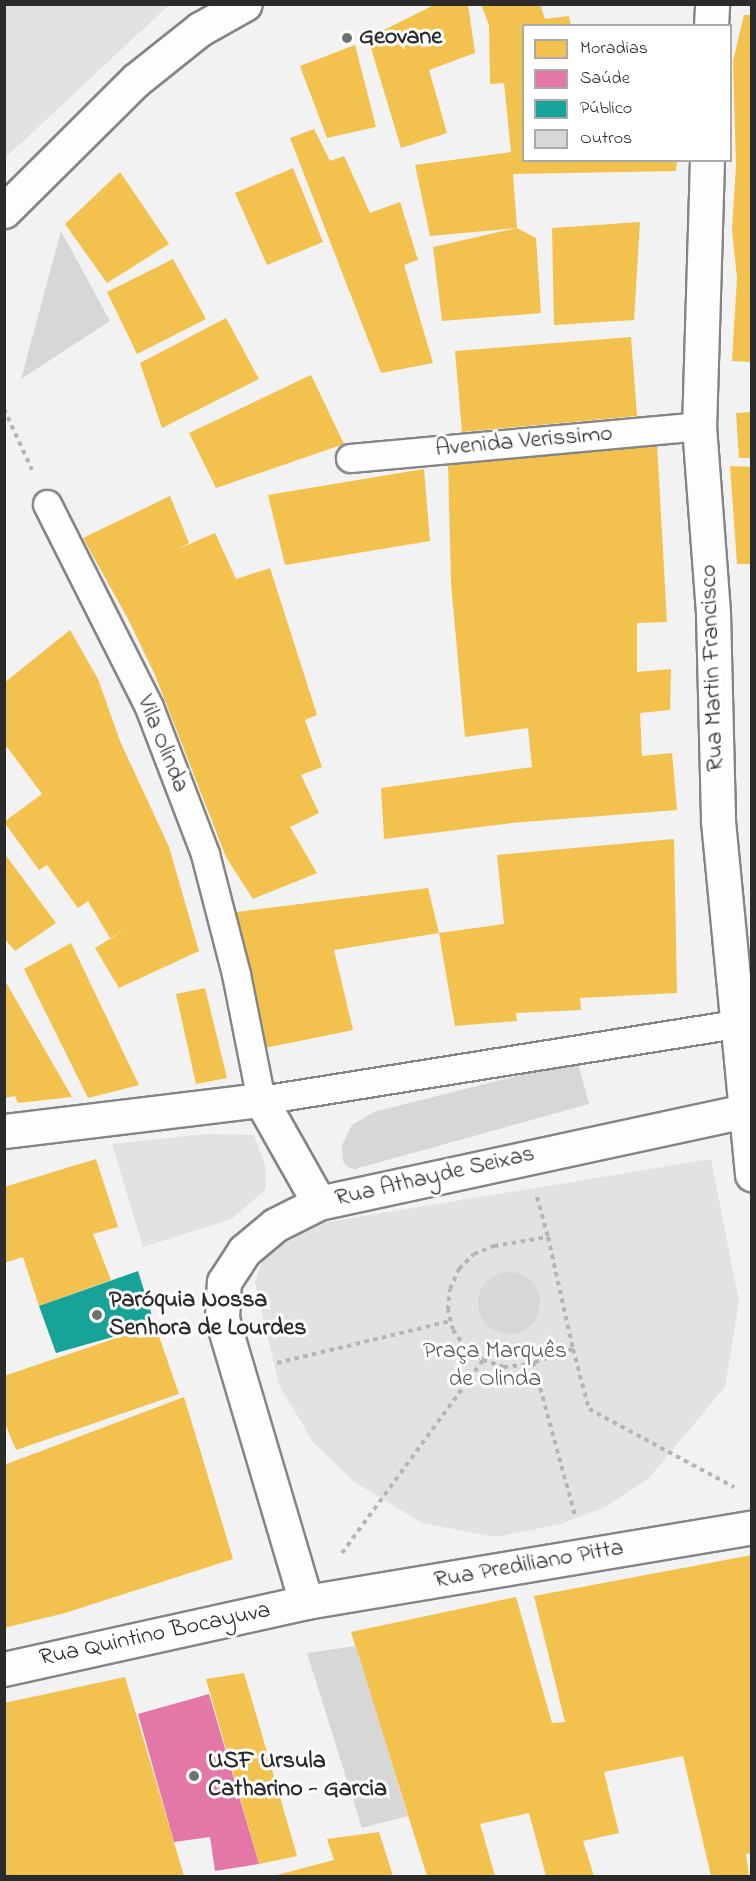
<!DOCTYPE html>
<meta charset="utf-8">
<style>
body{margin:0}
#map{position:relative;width:756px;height:1881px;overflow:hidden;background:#f2f2f2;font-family:"Indie Flower",sans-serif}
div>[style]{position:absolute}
.built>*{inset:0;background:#e2e2e2}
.homes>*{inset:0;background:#f2c14e}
.health>*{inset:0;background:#e377a8}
.public>*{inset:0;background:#17a398}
.building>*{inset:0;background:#d7d7d7}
.round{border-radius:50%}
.path>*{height:4px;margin-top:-2px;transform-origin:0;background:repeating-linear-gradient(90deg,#b5b5b5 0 4.5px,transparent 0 9px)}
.roads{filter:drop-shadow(2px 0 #858585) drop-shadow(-2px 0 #858585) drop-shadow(0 2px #858585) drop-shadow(0 -2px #858585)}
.lane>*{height:27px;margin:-13.5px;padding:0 13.5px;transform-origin:13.5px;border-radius:13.5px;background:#fdfdfd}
.street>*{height:33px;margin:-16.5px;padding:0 16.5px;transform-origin:16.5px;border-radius:16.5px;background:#fdfdfd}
.primary>*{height:33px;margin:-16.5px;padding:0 16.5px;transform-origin:16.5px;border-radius:16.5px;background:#fdfdfd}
.dots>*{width:16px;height:16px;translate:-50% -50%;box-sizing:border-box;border:3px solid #fff;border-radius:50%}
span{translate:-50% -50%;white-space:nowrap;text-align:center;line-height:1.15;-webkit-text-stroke:6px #fff;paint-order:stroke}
.poi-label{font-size:24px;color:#2b2b2b;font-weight:700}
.left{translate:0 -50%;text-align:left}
.street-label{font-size:24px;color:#2b2b2b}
.park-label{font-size:24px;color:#565656}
.frame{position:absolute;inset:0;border:6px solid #2b2b2b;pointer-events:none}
.legend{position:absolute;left:522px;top:24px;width:210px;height:138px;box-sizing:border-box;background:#fff;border:2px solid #aaa;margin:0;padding:8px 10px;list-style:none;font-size:18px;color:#2b2b2b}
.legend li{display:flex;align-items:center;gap:12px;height:30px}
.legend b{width:30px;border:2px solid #aaa}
</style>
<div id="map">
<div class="built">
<div style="clip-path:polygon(5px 4px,169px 4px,169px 5px,5px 158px)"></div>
<div style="clip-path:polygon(206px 1134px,254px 1135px,266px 1168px,266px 1189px,232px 1219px,143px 1247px,112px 1144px)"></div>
<div style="clip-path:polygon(711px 1159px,739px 1302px,725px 1387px,648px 1479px,605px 1507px,561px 1524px,496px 1537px,422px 1523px,353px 1481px,313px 1442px,279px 1385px,255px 1282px,268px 1247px,298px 1227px)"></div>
</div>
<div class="homes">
<div style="clip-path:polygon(436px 4px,468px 4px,475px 53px,429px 70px,447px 133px,401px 148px,368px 38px)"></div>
<div style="clip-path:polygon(481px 4px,540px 4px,545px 19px,569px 16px,571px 26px,524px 26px,524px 160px,677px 160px,676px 171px,513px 174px,517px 228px,536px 238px,541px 313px,442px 321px,433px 247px,517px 228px,430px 236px,415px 165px,511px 152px,504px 83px,490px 84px,489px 25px)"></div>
<div style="clip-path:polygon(744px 15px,752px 15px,752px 362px,732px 361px,737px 278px,732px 230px,736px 166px,733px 61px)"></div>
<div style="clip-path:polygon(355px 45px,376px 127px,327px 138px,300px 66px)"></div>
<div style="clip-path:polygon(314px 129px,330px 161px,344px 156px,370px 213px,400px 202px,418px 260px,404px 265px,433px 363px,381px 373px,290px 138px)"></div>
<div style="clip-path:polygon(293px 168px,323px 242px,267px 265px,235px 193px)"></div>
<div style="clip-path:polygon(120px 172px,169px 244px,107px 283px,65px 224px)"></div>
<div style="clip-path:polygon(640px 222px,634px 320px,554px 325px,552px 228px)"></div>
<div style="clip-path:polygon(173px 259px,206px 319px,137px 354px,107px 292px)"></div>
<div style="clip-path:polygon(226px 318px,259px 379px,162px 428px,140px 363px)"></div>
<div style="clip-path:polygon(631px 337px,637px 416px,462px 432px,455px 351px)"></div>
<div style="clip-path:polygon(311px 375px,344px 444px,216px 488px,189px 433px)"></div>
<div style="clip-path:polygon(752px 412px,752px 458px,739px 458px,736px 413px)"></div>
<div style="clip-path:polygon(657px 444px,667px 622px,637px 623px,637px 672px,671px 669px,670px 710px,640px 713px,642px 756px,672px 753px,677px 810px,511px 823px,384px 839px,381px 788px,532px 767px,528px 728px,465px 737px,451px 583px,448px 463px)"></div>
<div style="clip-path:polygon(730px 466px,752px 467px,752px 564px,737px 564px)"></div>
<div style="clip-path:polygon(424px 469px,430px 541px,285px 565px,268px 495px)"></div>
<div style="clip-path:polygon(170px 496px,189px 543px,178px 549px,215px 533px,236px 579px,270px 568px,317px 715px,305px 720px,322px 767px,301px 775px,319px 813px,290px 827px,317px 873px,253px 899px,226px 857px,155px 675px,127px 617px,83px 538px)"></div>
<div style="clip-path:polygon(70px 630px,98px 679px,120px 741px,169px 847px,199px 951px,119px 988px,95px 948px,129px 927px,110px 938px,88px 901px,78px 908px,47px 865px,39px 870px,4px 822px,42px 794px,7px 747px,4px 749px,4px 683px)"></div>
<div style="clip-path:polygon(674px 839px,677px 993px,580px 998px,581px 1010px,516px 1013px,517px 1021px,455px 1026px,439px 933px,504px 924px,497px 855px)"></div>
<div style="clip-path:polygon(4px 853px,56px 923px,15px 951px,4px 938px)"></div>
<div style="clip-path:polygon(428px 888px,439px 933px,334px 950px,353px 1030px,260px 1049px,229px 913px)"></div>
<div style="clip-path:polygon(71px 943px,139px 1085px,88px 1098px,24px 969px)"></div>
<div style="clip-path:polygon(4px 979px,72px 1097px,18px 1103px,15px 1096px,4px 1098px)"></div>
<div style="clip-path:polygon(205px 988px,227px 1078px,196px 1084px,176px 994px)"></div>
<div style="clip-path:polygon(96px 1159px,118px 1227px,93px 1234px,111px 1280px,39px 1306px,23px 1257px,4px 1263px,4px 1187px)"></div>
<div style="clip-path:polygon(155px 1325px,179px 1394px,16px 1450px,4px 1421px,4px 1376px)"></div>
<div style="clip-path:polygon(184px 1397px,233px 1559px,65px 1613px,4px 1628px,4px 1465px)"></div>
<div style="clip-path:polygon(752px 1555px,752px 1853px,746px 1854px,749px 1876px,711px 1876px,683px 1756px,604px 1772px,619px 1833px,583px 1841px,594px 1876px,546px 1876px,529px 1813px,480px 1824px,495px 1876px,427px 1876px,351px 1632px,516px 1597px,552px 1723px,565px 1722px,534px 1596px)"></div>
<div style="clip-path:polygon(244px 1673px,297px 1856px,259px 1864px,206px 1679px)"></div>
<div style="clip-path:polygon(125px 1677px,184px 1876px,4px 1876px,4px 1703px)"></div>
<div style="clip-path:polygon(379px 1832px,393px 1876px,273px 1876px,334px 1860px,327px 1839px)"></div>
</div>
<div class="health">
<div style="clip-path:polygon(209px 1694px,259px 1864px,215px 1871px,210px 1837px,174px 1842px,138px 1714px)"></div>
</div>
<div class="public">
<div style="clip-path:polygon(138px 1271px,155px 1325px,56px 1353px,39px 1306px)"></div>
</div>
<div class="building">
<div style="clip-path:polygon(61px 231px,110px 321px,21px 379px)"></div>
<div style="clip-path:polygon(569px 1063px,579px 1067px,589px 1104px,355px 1169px,348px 1167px,343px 1161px,342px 1145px,352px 1125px,374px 1112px)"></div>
<div class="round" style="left:478px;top:1272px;width:62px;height:62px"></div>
<div style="clip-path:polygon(356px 1646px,408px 1816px,362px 1828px,307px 1653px)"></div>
</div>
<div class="path">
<div style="left:4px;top:409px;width:67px;rotate:65.3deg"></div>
<div style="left:537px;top:1197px;width:41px;rotate:74.6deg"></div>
<div style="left:548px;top:1237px;width:115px;rotate:77.4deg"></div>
<div style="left:573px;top:1349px;width:50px;rotate:161.2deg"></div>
<div style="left:526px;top:1365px;width:22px;rotate:175deg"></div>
<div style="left:504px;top:1367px;width:22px;rotate:-162deg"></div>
<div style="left:483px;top:1360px;width:21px;rotate:-145deg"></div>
<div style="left:466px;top:1348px;width:22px;rotate:-126deg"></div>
<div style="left:453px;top:1330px;width:21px;rotate:-104deg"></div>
<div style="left:448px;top:1310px;width:21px;rotate:-85deg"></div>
<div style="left:450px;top:1289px;width:22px;rotate:-66deg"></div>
<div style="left:459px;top:1269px;width:21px;rotate:-45deg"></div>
<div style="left:474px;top:1254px;width:22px;rotate:-22deg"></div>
<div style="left:494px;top:1246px;width:55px;rotate:-9.5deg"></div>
<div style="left:573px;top:1349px;width:62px;rotate:75.1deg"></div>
<div style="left:589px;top:1409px;width:165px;rotate:28.3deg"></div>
<div style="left:533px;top:1362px;width:160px;rotate:74.7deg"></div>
<div style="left:277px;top:1363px;width:179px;rotate:-13.6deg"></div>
<div style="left:342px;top:1553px;width:239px;rotate:-53.8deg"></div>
</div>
<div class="roads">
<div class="lane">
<div style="left:350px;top:458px;width:350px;rotate:-5.2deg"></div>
<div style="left:47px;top:504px;width:227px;rotate:63.3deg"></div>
<div style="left:149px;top:707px;width:157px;rotate:69.1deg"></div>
<div style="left:205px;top:854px;width:124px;rotate:75.5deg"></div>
<div style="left:236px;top:974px;width:128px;rotate:78.8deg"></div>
<div style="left:261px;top:1100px;width:497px;rotate:-9.1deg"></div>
</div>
<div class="street">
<div style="left:711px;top:26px;width:22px;rotate:-87deg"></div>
<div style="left:707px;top:160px;width:266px;rotate:91.7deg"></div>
<div style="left:699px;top:426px;width:188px;rotate:85.7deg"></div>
<div style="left:713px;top:613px;width:208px;rotate:88.6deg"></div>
<div style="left:718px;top:821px;width:355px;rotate:84.5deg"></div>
<div style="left:4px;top:1131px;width:259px;rotate:-6.9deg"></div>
<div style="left:261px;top:1100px;width:118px;rotate:60.6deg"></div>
<div style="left:306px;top:1602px;width:296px;rotate:-106.5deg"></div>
<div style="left:222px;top:1318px;width:36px;rotate:-87deg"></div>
<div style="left:224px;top:1282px;width:37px;rotate:-57deg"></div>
<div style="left:244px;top:1251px;width:40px;rotate:-40deg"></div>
<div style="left:275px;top:1225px;width:49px;rotate:-26.6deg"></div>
<div style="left:319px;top:1203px;width:435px;rotate:-12.2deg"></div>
<div style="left:4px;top:1669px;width:309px;rotate:-12.5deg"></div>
<div style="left:306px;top:1602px;width:452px;rotate:-9.5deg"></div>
</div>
<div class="primary">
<div style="left:4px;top:211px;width:186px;rotate:-44.8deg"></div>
<div style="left:136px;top:80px;width:82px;rotate:-38.6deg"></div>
<div style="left:200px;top:29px;width:51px;rotate:-29.1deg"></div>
</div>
</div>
<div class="dots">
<div style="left:347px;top:38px;background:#717171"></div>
<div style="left:97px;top:1315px;background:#717171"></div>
<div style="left:194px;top:1776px;background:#717171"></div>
</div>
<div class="poi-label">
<span class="left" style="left:359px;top:38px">Geovane</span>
<span class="left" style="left:109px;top:1315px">Paróquia Nossa<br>Senhora de Lourdes</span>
<span class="left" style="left:208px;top:1776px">USF Ursula<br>Catharino - Garcia</span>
</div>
<div class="street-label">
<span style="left:524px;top:442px;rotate:-5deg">Avenida Verissimo</span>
<span style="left:713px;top:668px;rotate:-92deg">Rua Martin Francisco</span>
<span style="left:162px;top:744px;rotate:68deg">Vila Olinda</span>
<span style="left:435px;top:1177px;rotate:-13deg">Rua Athayde Seixas</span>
<span style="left:529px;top:1565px;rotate:-10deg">Rua Prediliano Pitta</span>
<span style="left:155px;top:1635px;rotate:-12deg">Rua Quintino Bocayuva</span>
</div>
<div class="park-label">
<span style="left:495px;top:1366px">Praça Marquês<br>de Olinda</span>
</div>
<div class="frame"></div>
<ul class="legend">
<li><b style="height:16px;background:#f2c14e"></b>Moradias</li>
<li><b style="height:16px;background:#e377a8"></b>Saúde</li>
<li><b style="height:16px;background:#17a398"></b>Público</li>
<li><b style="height:16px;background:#d7d7d7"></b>Outros</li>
</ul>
</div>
